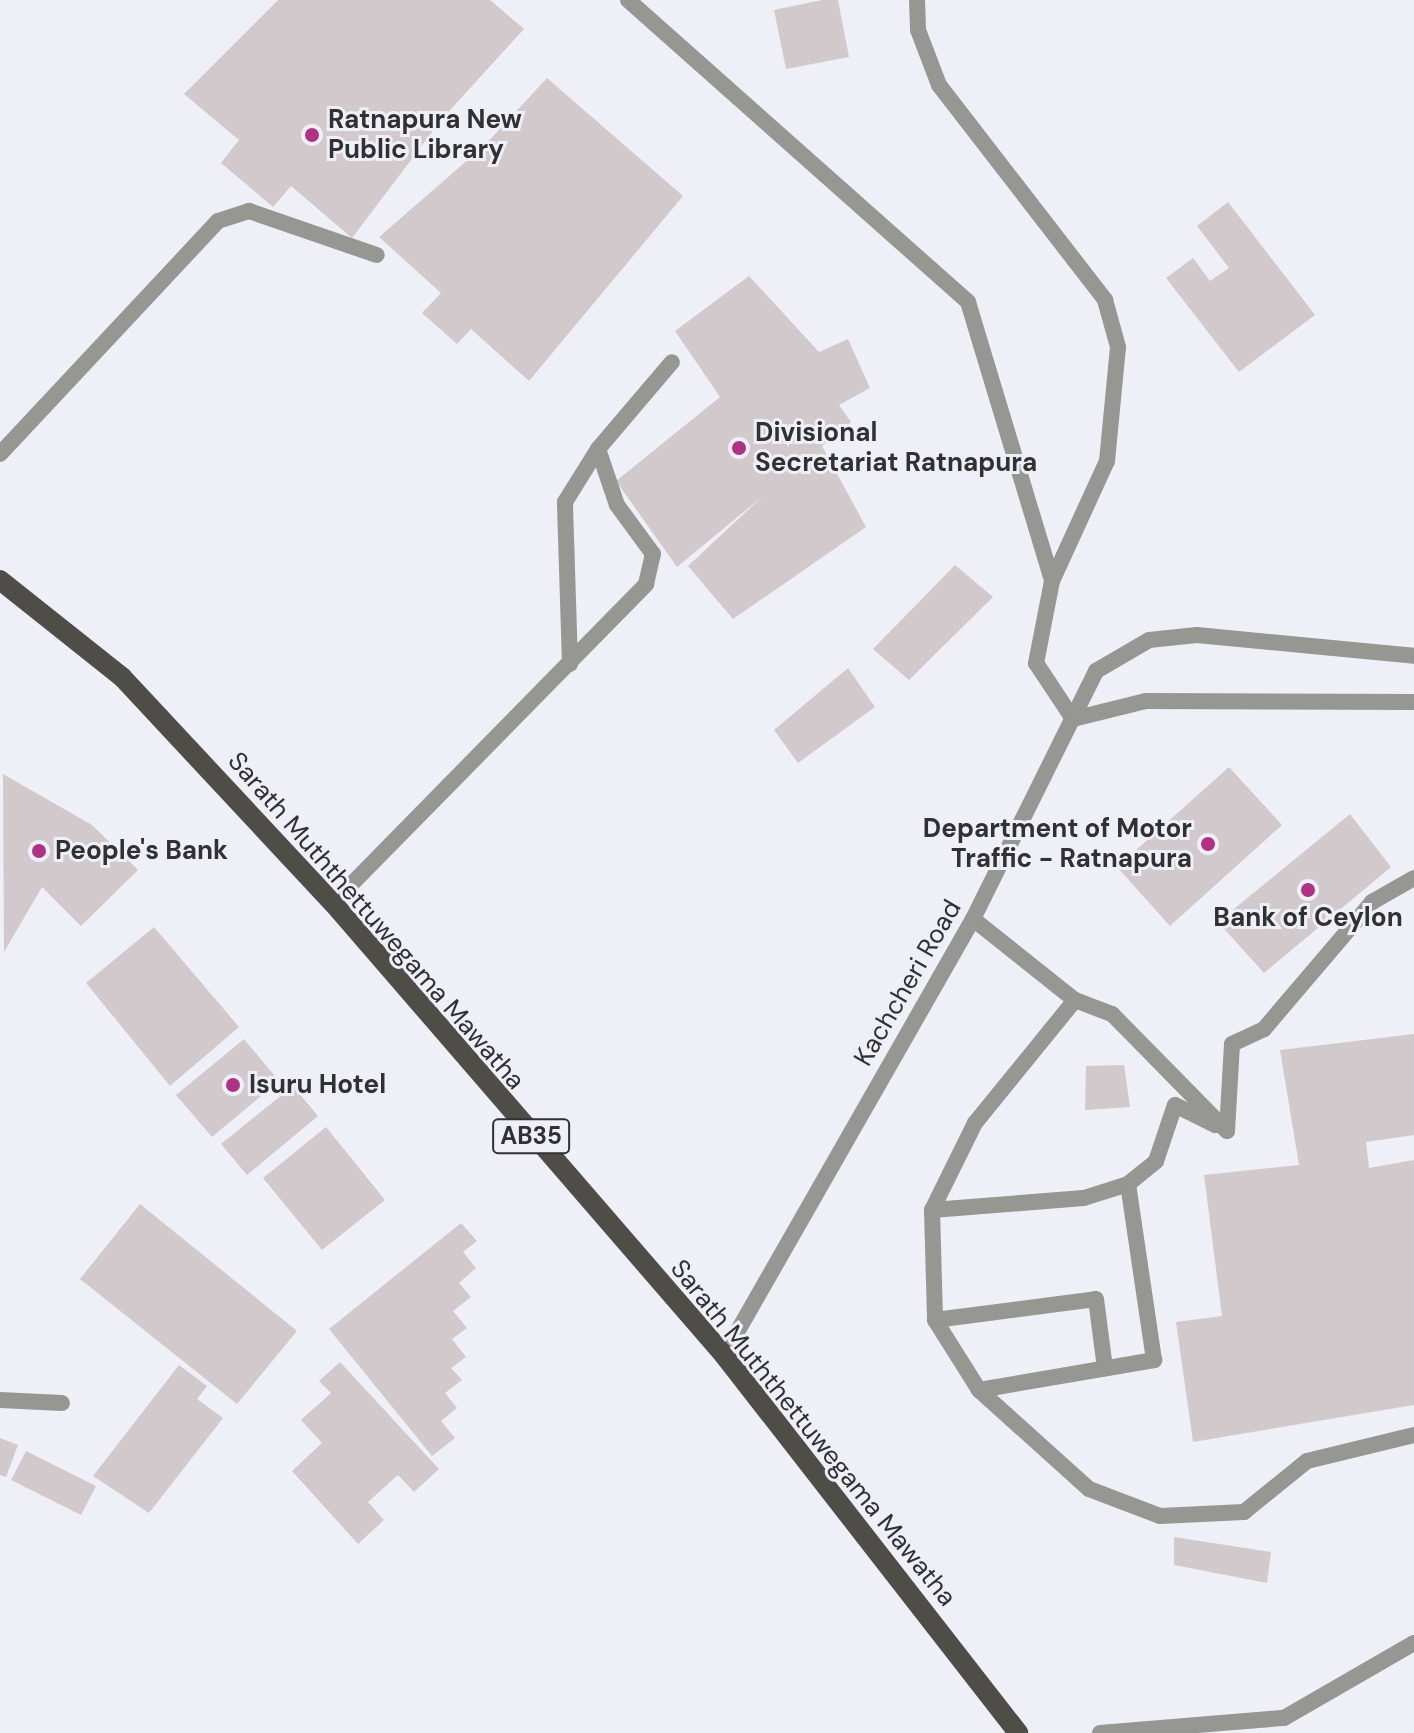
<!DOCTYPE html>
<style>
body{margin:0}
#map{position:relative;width:1414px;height:1733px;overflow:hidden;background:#efeff7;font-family:"DM Sans",sans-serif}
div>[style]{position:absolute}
.building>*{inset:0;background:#d2c9cd}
.service>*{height:16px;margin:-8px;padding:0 8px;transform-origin:8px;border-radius:8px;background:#969692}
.minor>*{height:16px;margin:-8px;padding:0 8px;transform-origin:8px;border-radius:8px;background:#969692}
.primary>*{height:20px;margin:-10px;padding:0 10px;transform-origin:10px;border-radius:10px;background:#4f4d47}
.dots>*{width:22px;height:22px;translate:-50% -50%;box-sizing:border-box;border:4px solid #efeff7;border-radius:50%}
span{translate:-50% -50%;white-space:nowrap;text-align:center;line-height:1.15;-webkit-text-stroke:6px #efeff7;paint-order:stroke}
.shield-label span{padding:2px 6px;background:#efeff7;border:2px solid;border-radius:6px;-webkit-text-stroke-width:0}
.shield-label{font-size:24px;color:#313134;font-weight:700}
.poi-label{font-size:26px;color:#313134;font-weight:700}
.left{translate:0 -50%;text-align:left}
.right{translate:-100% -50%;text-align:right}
.street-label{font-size:26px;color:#313134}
</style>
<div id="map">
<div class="building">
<div style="clip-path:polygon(278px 0,490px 0,524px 29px,442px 119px,352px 238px,291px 186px,273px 207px,221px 163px,239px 140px,184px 94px)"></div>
<div style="clip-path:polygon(822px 0,838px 0,849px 57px,786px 69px,774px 10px)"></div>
<div style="clip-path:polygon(547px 78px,683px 196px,529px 381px,471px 329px,457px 344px,422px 313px,441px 293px,379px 237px,485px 145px)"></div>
<div style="clip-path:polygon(1228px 202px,1315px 315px,1239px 372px,1166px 278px,1193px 258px,1210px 281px,1229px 268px,1197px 226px)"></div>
<div style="clip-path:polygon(749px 276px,819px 352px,848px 339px,870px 388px,839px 405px,851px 422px,822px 446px,866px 527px,733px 619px,688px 566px,763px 496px,677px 567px,616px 481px,720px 397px,675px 331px)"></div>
<div style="clip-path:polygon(955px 565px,993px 597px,909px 680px,873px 649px)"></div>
<div style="clip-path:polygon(848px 668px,875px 707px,798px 763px,774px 730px)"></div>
<div style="clip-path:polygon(1229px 767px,1282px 825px,1170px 926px,1117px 867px)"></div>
<div style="clip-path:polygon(3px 774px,92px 825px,138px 870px,81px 926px,42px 887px,4px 952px)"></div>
<div style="clip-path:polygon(1350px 814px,1391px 867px,1264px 973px,1218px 922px)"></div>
<div style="clip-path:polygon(154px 927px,239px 1027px,170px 1086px,86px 983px)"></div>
<div style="clip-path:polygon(1414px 1034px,1414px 1135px,1366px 1142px,1369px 1168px,1414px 1160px,1414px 1405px,1193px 1442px,1176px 1322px,1222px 1316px,1204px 1175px,1299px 1165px,1280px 1050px)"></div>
<div style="clip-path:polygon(244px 1039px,279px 1081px,212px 1137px,176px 1095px)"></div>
<div style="clip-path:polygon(1124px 1065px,1130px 1107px,1085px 1110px,1086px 1066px)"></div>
<div style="clip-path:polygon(293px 1086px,318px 1116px,247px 1175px,221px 1144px)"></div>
<div style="clip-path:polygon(326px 1127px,385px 1200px,322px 1250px,263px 1178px)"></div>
<div style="clip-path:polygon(140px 1204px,297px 1331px,237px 1404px,80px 1279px)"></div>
<div style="clip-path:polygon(461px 1223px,477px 1241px,463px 1252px,476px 1268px,459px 1283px,471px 1297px,453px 1311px,467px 1328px,452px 1339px,466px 1357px,451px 1368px,462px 1380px,445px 1393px,457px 1408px,441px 1421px,455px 1438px,432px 1456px,329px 1329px)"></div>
<div style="clip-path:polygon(340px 1362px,439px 1469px,414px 1492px,398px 1475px,368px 1502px,384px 1520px,358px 1544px,292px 1471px,322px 1443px,301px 1420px,331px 1393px,319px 1381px)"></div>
<div style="clip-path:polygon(179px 1365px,207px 1386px,197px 1399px,223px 1418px,149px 1513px,93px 1476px)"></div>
<div style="clip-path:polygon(0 1438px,18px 1445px,6px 1477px,0 1475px)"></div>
<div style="clip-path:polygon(26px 1451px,96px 1486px,81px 1515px,11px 1480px)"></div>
<div style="clip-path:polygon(1174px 1537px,1271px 1552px,1267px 1583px,1174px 1565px)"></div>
</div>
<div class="service">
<div style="left:628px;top:0;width:455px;rotate:41.6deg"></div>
<div style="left:968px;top:302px;width:291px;rotate:73.2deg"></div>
<div style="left:917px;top:0;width:30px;rotate:88deg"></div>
<div style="left:918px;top:30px;width:59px;rotate:69.1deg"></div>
<div style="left:939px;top:85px;width:272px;rotate:52.3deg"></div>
<div style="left:1105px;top:300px;width:49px;rotate:74.5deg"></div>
<div style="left:1118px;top:347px;width:115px;rotate:95.5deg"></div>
<div style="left:1107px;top:461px;width:132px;rotate:114.6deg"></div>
<div style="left:1052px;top:581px;width:84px;rotate:101deg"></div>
<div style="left:1036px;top:663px;width:67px;rotate:56.5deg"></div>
<div style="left:0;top:454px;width:319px;rotate:-46.9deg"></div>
<div style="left:218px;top:221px;width:33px;rotate:-18deg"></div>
<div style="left:249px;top:211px;width:135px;rotate:19deg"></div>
<div style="left:570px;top:664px;width:162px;rotate:-91.8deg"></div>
<div style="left:565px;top:502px;width:62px;rotate:-58.1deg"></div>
<div style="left:333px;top:903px;width:447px;rotate:-45.5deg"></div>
<div style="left:646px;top:584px;width:31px;rotate:-77deg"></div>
<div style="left:653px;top:554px;width:61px;rotate:-126.3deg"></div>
<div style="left:617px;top:505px;width:59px;rotate:-108.7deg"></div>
<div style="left:598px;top:449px;width:114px;rotate:-49.6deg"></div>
<div style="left:973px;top:919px;width:130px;rotate:38.5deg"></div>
<div style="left:1075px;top:1000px;width:40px;rotate:21deg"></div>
<div style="left:1112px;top:1014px;width:164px;rotate:45.5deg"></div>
<div style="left:1227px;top:1131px;width:87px;rotate:-86.7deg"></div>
<div style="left:1232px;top:1044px;width:35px;rotate:-25deg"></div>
<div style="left:1264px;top:1029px;width:167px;rotate:-49.6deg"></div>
<div style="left:1372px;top:902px;width:48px;rotate:-29.7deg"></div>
<div style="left:1075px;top:1000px;width:159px;rotate:129.1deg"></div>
<div style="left:975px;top:1123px;width:97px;rotate:116.3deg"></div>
<div style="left:932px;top:1210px;width:110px;rotate:88.4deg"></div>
<div style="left:935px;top:1320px;width:83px;rotate:57.8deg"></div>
<div style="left:979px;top:1390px;width:148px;rotate:42deg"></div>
<div style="left:1089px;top:1489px;width:76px;rotate:20.8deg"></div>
<div style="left:1160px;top:1516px;width:84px;rotate:-2.7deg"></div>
<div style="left:1244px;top:1512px;width:81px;rotate:-39deg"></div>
<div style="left:1307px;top:1461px;width:110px;rotate:-13.7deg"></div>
<div style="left:932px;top:1210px;width:152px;rotate:-4.5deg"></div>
<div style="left:1084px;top:1198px;width:46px;rotate:-17.7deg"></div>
<div style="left:1128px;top:1184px;width:36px;rotate:-39deg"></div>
<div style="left:1156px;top:1161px;width:59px;rotate:-71.3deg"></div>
<div style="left:1175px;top:1105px;width:45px;rotate:26.6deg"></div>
<div style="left:935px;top:1320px;width:162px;rotate:-7.4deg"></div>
<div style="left:1096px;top:1299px;width:70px;rotate:82.6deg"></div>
<div style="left:979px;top:1390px;width:178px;rotate:-9.7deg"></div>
<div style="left:1154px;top:1360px;width:178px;rotate:-98.4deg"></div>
<div style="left:0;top:1400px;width:62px;rotate:2.8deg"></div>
</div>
<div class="minor">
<div style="left:1073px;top:719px;width:75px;rotate:-13.9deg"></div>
<div style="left:1146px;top:701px;width:268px;rotate:0.2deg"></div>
<div style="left:724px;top:1355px;width:502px;rotate:-60.27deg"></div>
<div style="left:973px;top:919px;width:277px;rotate:-63.6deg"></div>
<div style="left:1096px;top:671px;width:61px;rotate:-30.3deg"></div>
<div style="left:1149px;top:640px;width:48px;rotate:-5.9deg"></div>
<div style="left:1197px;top:635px;width:218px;rotate:5.5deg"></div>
<div style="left:1100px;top:1733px;width:185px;rotate:-4.7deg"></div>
<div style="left:1284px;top:1718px;width:150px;rotate:-30deg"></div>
</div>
<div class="primary">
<div style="left:0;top:580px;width:156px;rotate:38.5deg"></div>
<div style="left:122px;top:677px;width:309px;rotate:47deg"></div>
<div style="left:333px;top:903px;width:598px;rotate:49.14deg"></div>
<div style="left:724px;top:1355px;width:479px;rotate:52.1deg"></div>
</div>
<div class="dots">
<div style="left:312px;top:135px;background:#af3384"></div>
<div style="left:739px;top:448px;background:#af3384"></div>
<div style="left:1208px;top:844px;background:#af3384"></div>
<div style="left:39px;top:851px;background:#af3384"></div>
<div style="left:1308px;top:890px;background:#af3384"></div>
<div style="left:233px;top:1085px;background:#af3384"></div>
</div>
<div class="shield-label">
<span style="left:531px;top:1136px">AB35</span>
</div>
<div class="poi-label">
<span class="left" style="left:328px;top:135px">Ratnapura New<br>Public Library</span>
<span class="left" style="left:755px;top:448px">Divisional<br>Secretariat Ratnapura</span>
<span class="right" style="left:1192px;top:844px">Department of Motor<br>Traffic - Ratnapura</span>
<span class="left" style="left:55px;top:851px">People's Bank</span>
<span style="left:1308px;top:918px">Bank of Ceylon</span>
<span class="left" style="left:249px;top:1085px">Isuru Hotel</span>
</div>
<div class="street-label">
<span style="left:376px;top:921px;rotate:49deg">Sarath Muththettuwegama Mawatha</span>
<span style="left:908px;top:983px;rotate:-60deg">Kachcheri Road</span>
<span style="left:813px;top:1433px;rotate:51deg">Sarath Muththettuwegama Mawatha</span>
</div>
</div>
